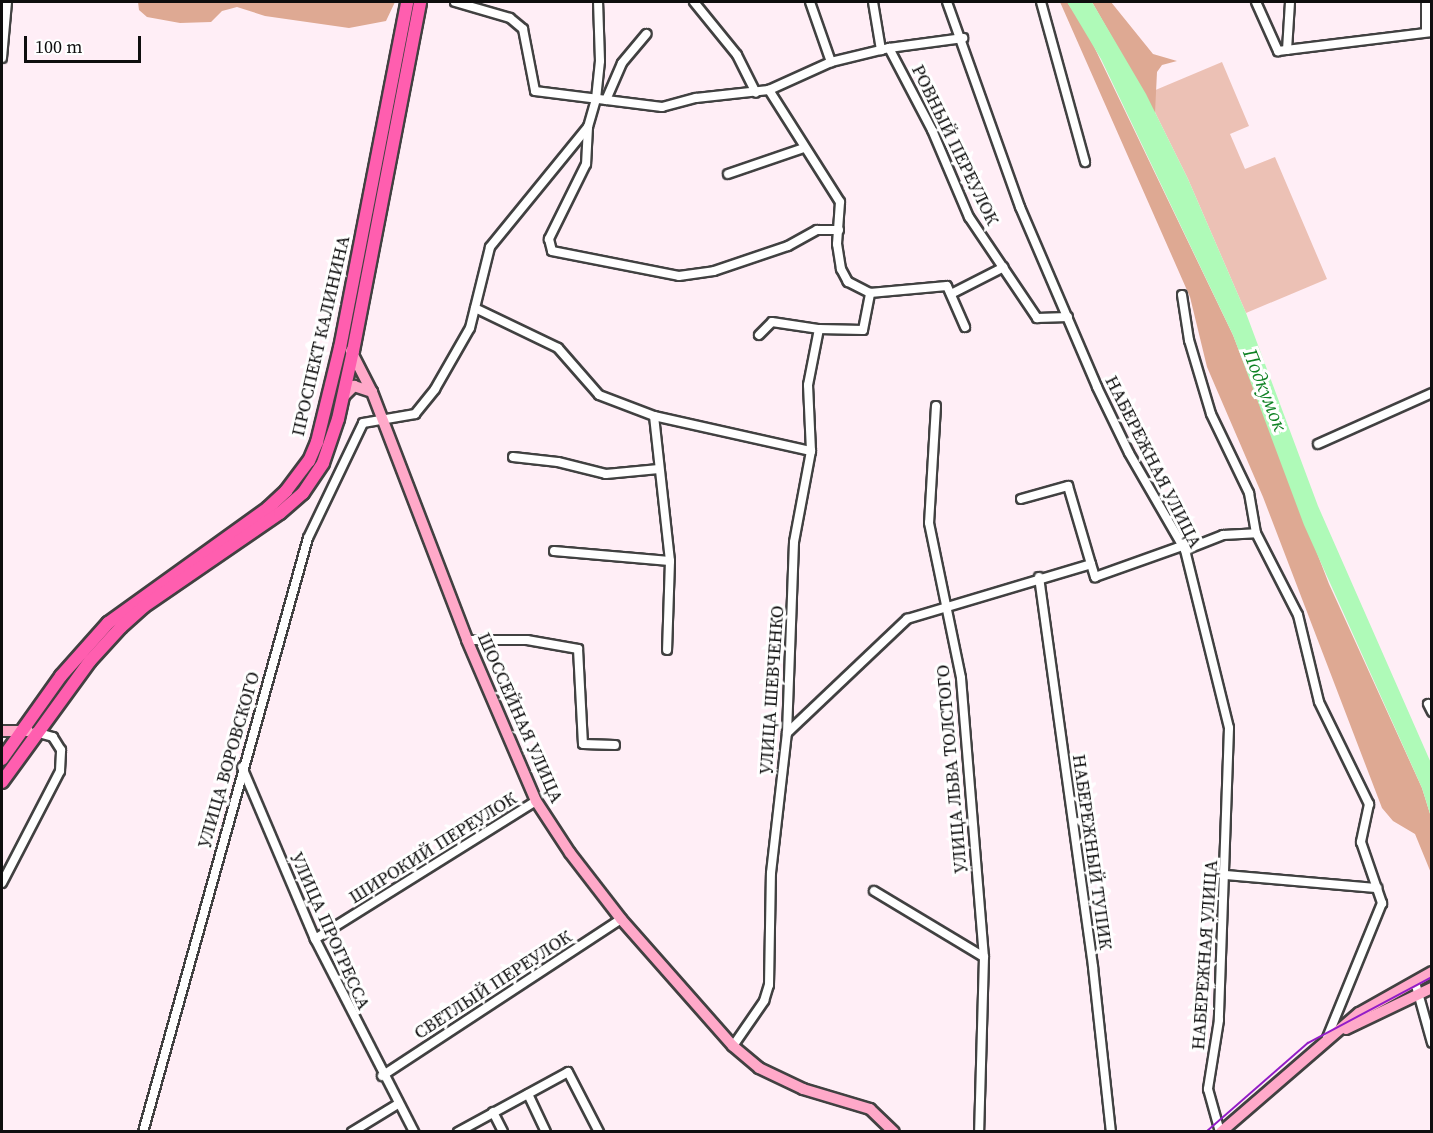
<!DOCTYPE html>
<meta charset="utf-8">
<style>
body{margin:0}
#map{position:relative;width:1433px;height:1133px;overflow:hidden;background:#ffeef6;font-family:"Source Serif 4",serif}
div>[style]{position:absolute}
.green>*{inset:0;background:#ecc1b5}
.forest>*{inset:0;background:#dea993}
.water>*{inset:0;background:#affab8}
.roads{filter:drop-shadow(2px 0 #414141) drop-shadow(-2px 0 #414141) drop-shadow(0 2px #414141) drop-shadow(0 -2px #414141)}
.street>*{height:8px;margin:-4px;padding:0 4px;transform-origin:4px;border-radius:4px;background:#fff}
.secondary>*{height:10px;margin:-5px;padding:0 5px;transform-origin:5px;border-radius:5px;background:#ffa9c9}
.primary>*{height:12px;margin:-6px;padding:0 6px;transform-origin:6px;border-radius:6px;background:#ff5eaf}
.tram>*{height:1.5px;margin:-0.75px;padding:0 0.75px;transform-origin:0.75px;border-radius:0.75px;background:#931cc7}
span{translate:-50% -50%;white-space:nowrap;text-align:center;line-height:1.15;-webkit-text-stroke:6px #fff;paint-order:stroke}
.street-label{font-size:18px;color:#0e0e0e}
.water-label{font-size:20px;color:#0f8224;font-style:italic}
.frame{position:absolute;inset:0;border:3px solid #0e0e0e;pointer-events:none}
.scale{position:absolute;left:24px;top:36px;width:117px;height:27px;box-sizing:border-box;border:3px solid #0e0e0e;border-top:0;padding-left:8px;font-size:18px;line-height:21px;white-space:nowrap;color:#0e0e0e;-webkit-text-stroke:4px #fff;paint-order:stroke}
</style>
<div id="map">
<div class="green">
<div style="clip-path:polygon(1222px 62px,1249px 126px,1230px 134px,1245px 169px,1275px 157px,1327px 279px,1246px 313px,1188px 179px,1146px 94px)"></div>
</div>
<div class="forest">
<div style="clip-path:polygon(138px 2px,395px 2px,386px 21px,349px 28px,265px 16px,237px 7px,222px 11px,211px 22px,180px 23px,147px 17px,139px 10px)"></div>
<div style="clip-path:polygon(1060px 2px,1067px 2px,1086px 30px,1233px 335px,1329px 584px,1422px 788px,1431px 817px,1431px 873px,1415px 834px,1393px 821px,1382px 808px,1263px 497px,1207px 367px,1190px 297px)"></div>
<div style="clip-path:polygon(1092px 2px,1111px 2px,1153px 54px,1177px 61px,1162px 65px,1157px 72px,1155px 113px)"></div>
</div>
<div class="water">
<div style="clip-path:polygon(1067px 2px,1092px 2px,1146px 94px,1188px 179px,1246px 313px,1318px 506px,1431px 763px,1431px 817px,1422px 788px,1304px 525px,1233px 335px,1101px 59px)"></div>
</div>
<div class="roads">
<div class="street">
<div style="left:455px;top:2px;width:57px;rotate:16.2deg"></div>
<div style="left:510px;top:18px;width:17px;rotate:40deg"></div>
<div style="left:523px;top:29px;width:63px;rotate:79deg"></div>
<div style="left:535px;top:91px;width:128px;rotate:7.2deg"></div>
<div style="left:662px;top:107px;width:35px;rotate:-15deg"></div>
<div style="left:696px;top:98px;width:73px;rotate:-6.3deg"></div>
<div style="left:769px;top:90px;width:68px;rotate:-24.3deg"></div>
<div style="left:831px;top:62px;width:60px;rotate:-13.6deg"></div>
<div style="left:889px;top:48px;width:75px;rotate:-7.7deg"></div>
<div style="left:694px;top:2px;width:68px;rotate:50.9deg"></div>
<div style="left:737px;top:55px;width:42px;rotate:63.4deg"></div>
<div style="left:810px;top:2px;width:64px;rotate:70.7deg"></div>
<div style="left:873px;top:2px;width:49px;rotate:80.5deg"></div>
<div style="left:947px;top:2px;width:218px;rotate:70.4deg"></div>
<div style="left:1020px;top:207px;width:196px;rotate:66.8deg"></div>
<div style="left:1097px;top:387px;width:73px;rotate:64.1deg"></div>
<div style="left:1129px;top:453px;width:112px;rotate:60deg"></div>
<div style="left:1185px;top:550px;width:183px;rotate:76.1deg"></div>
<div style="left:1229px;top:728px;width:292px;rotate:92deg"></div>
<div style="left:1219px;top:1020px;width:70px;rotate:99.1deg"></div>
<div style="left:1208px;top:1089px;width:45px;rotate:74.4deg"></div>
<div style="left:1041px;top:2px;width:166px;rotate:74.6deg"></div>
<div style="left:1256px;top:2px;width:54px;rotate:65.8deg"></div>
<div style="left:1278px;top:51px;width:155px;rotate:-7deg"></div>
<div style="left:1426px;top:32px;width:30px;rotate:-90deg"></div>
<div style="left:889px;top:48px;width:93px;rotate:62.3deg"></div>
<div style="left:932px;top:130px;width:95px;rotate:67deg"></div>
<div style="left:969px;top:217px;width:122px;rotate:56deg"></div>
<div style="left:1037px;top:318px;width:31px;rotate:-2deg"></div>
<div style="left:1287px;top:50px;width:48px;rotate:-86.4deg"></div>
<div style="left:2px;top:58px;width:56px;rotate:-84.9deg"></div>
<div style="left:606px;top:100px;width:40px;rotate:-66.6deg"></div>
<div style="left:622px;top:63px;width:38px;rotate:-50deg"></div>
<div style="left:588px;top:127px;width:37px;rotate:93deg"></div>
<div style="left:586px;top:164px;width:84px;rotate:116.3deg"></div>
<div style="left:549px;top:239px;width:12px;rotate:76deg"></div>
<div style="left:552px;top:251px;width:129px;rotate:11.1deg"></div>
<div style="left:679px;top:276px;width:35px;rotate:-8deg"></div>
<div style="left:714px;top:271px;width:78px;rotate:-18.7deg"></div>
<div style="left:788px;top:246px;width:33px;rotate:-29deg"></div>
<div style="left:817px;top:230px;width:22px"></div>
<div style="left:728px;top:174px;width:80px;rotate:-18.9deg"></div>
<div style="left:870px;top:293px;width:77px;rotate:-5.2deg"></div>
<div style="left:947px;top:286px;width:45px;rotate:66.3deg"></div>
<div style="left:951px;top:294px;width:59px;rotate:-27deg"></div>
<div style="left:1182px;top:295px;width:46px;rotate:81.2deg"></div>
<div style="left:1189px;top:340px;width:77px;rotate:73.4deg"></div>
<div style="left:1211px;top:414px;width:88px;rotate:64.3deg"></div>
<div style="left:1249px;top:493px;width:41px;rotate:80.1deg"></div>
<div style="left:1256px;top:533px;width:92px;rotate:62.9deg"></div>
<div style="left:1298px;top:615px;width:89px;rotate:76.4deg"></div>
<div style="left:1319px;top:702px;width:114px;rotate:63.9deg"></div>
<div style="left:1369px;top:804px;width:39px;rotate:102deg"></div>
<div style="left:1361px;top:842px;width:65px;rotate:71deg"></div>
<div style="left:1382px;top:903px;width:146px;rotate:112.2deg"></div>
<div style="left:475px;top:308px;width:92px;rotate:25.7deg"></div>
<div style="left:558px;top:348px;width:62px;rotate:48.9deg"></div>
<div style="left:599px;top:395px;width:59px;rotate:20.9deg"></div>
<div style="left:654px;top:416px;width:161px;rotate:12.6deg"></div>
<div style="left:759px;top:335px;width:18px;rotate:-45deg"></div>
<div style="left:772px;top:322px;width:48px;rotate:8.5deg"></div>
<div style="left:936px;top:406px;width:117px;rotate:93.4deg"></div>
<div style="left:929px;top:523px;width:158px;rotate:78.3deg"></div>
<div style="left:961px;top:678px;width:280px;rotate:85.3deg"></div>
<div style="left:984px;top:957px;width:175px;rotate:91.6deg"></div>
<div style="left:654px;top:416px;width:146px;rotate:83.7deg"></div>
<div style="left:670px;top:561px;width:89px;rotate:91.9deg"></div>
<div style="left:1318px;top:444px;width:125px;rotate:-24.1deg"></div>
<div style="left:513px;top:457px;width:45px;rotate:6.3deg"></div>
<div style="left:558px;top:462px;width:49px;rotate:14deg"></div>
<div style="left:606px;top:474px;width:53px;rotate:-5.4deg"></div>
<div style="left:1021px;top:499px;width:49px;rotate:-15.5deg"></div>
<div style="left:1068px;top:486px;width:81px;rotate:73.6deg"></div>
<div style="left:1185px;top:550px;width:41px;rotate:-21.5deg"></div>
<div style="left:1223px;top:535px;width:33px;rotate:-3deg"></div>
<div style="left:554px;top:551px;width:116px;rotate:4.9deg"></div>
<div style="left:1039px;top:577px;width:394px;rotate:82.1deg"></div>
<div style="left:1093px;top:967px;width:166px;rotate:83.8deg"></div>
<div style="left:467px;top:640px;width:60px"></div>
<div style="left:527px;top:640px;width:52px;rotate:10deg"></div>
<div style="left:578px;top:649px;width:95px;rotate:87deg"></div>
<div style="left:583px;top:744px;width:32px;rotate:2deg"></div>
<div style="left:1428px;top:704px;width:9px;rotate:63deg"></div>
<div style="left:787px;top:733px;width:166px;rotate:-43.5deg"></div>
<div style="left:907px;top:619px;width:192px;rotate:-16.6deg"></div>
<div style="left:1091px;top:564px;width:14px;rotate:73deg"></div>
<div style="left:1095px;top:577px;width:92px;rotate:-19.6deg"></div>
<div style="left:242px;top:767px;width:187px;rotate:67deg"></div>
<div style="left:315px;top:939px;width:217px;rotate:62.8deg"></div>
<div style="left:1227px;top:875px;width:151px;rotate:5deg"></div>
<div style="left:2px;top:883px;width:126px;rotate:-62.6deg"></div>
<div style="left:60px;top:771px;width:21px;rotate:-87deg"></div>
<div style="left:61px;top:750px;width:15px;rotate:-122deg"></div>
<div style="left:53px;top:737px;width:18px;rotate:-164deg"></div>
<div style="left:874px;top:891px;width:128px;rotate:31deg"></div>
<div style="left:315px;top:939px;width:261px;rotate:-32deg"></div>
<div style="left:1415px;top:982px;width:63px;rotate:74.4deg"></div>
<div style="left:733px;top:1046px;width:55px;rotate:-55.4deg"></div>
<div style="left:764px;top:1001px;width:17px;rotate:-73deg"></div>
<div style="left:769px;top:985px;width:112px;rotate:-89deg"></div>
<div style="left:771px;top:873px;width:141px;rotate:-83.5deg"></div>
<div style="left:787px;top:733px;width:191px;rotate:-87.9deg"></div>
<div style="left:794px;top:542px;width:93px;rotate:-79.4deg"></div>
<div style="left:811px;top:451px;width:66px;rotate:-92.6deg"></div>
<div style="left:808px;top:385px;width:57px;rotate:-78.9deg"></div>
<div style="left:819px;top:329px;width:44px;rotate:1.3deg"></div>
<div style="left:863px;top:330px;width:38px;rotate:-79deg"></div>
<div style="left:870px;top:293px;width:25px;rotate:-153deg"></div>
<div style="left:848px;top:282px;width:15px;rotate:-118deg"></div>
<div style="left:841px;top:269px;width:25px;rotate:-99deg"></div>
<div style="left:837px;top:244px;width:42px;rotate:-85.9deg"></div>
<div style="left:840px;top:202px;width:133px;rotate:-122.4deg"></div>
<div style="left:382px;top:1076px;width:286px;rotate:-33.3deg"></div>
<div style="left:528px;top:1094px;width:42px;rotate:64.7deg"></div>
<div style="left:493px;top:1112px;width:22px;rotate:63deg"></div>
<div style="left:143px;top:1132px;width:616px;rotate:-74.48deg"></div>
<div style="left:308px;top:538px;width:127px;rotate:-64.4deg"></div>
<div style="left:363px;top:423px;width:53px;rotate:-9.8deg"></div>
<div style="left:415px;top:414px;width:32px;rotate:-51deg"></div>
<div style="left:435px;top:389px;width:70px;rotate:-60.2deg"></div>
<div style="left:470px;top:328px;width:83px;rotate:-76.1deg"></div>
<div style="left:490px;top:247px;width:155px;rotate:-50.8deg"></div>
<div style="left:588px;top:127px;width:29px;rotate:-74deg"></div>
<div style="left:596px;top:99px;width:38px;rotate:-84deg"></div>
<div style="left:600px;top:61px;width:59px;rotate:-91.9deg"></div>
<div style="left:352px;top:1132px;width:54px;rotate:-31.3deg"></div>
<div style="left:458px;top:1132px;width:125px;rotate:-28.6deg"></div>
<div style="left:568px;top:1072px;width:68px;rotate:62.7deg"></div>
</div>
<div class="secondary">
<div style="left:351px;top:351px;width:46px;rotate:62.9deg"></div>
<div style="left:372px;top:392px;width:266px;rotate:69deg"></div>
<div style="left:467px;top:640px;width:175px;rotate:66.8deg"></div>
<div style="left:536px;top:801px;width:62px;rotate:56.8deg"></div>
<div style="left:570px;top:853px;width:83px;rotate:52.3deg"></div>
<div style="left:621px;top:919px;width:169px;rotate:48.6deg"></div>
<div style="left:733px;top:1046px;width:34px;rotate:40deg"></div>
<div style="left:759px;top:1068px;width:49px;rotate:25.5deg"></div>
<div style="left:803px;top:1089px;width:70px;rotate:16.6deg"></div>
<div style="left:870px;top:1109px;width:33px;rotate:44deg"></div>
<div style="left:343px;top:397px;width:16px;rotate:-45deg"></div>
<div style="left:354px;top:386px;width:19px;rotate:18deg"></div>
<div style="left:2px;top:731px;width:26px"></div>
<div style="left:1346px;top:1029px;width:95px;rotate:-25.5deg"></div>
<div style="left:1221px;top:1132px;width:182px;rotate:-40.8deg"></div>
<div style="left:1359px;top:1013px;width:84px;rotate:-29.3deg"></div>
</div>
<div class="primary">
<div style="left:2px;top:759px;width:102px;rotate:-54.6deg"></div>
<div style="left:61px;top:676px;width:71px;rotate:-48.4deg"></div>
<div style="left:108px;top:623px;width:197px;rotate:-35.7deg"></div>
<div style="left:268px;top:508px;width:25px;rotate:-43deg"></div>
<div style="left:286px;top:491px;width:38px;rotate:-53deg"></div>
<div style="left:309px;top:461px;width:21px;rotate:-67deg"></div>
<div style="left:317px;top:442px;width:97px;rotate:-76.3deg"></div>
<div style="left:340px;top:348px;width:352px;rotate:-79deg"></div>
<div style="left:2px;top:782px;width:150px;rotate:-54deg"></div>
<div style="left:90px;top:661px;width:46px;rotate:-47.6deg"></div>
<div style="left:121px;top:627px;width:30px;rotate:-42deg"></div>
<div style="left:143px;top:607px;width:166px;rotate:-34.5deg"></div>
<div style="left:280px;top:513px;width:30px;rotate:-41deg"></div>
<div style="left:303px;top:493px;width:36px;rotate:-56deg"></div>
<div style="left:323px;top:463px;width:46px;rotate:-71.2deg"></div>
<div style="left:338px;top:419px;width:70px;rotate:-77.6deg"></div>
<div style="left:353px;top:351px;width:355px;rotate:-79.1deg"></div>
</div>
</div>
<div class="tram">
<div style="left:1206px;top:1132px;width:135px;rotate:-41.1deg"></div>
<div style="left:1308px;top:1043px;width:140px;rotate:-28deg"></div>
</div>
<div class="street-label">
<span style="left:955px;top:145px;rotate:64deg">РОВНЫЙ ПЕРЕУЛОК</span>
<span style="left:321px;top:336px;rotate:-77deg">ПРОСПЕКТ КАЛИНИНА</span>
<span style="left:1153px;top:462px;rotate:63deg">НАБЕРЕЖНАЯ УЛИЦА</span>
<span style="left:772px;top:690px;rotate:-86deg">УЛИЦА ШЕВЧЕНКО</span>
<span style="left:520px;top:718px;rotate:66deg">ШОССЕЙНАЯ УЛИЦА</span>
<span style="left:229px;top:760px;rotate:-74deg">УЛИЦА ВОРОВСКОГО</span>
<span style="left:952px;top:769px;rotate:-95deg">УЛИЦА ЛЬВА ТОЛСТОГО</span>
<span style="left:433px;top:848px;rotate:-32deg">ШИРОКИЙ ПЕРЕУЛОК</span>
<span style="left:1092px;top:852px;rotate:82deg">НАБЕРЕЖНЫЙ ТУПИК</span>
<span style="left:330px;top:931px;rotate:66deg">УЛИЦА ПРОГРЕССА</span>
<span style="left:1205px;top:955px;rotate:-86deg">НАБЕРЕЖНАЯ УЛИЦА</span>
<span style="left:493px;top:985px;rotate:-33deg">СВЕТЛЫЙ ПЕРЕУЛОК</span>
</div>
<div class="water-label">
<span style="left:1265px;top:390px;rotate:68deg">Подкумок</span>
</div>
<div class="frame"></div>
<div class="scale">100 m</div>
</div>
